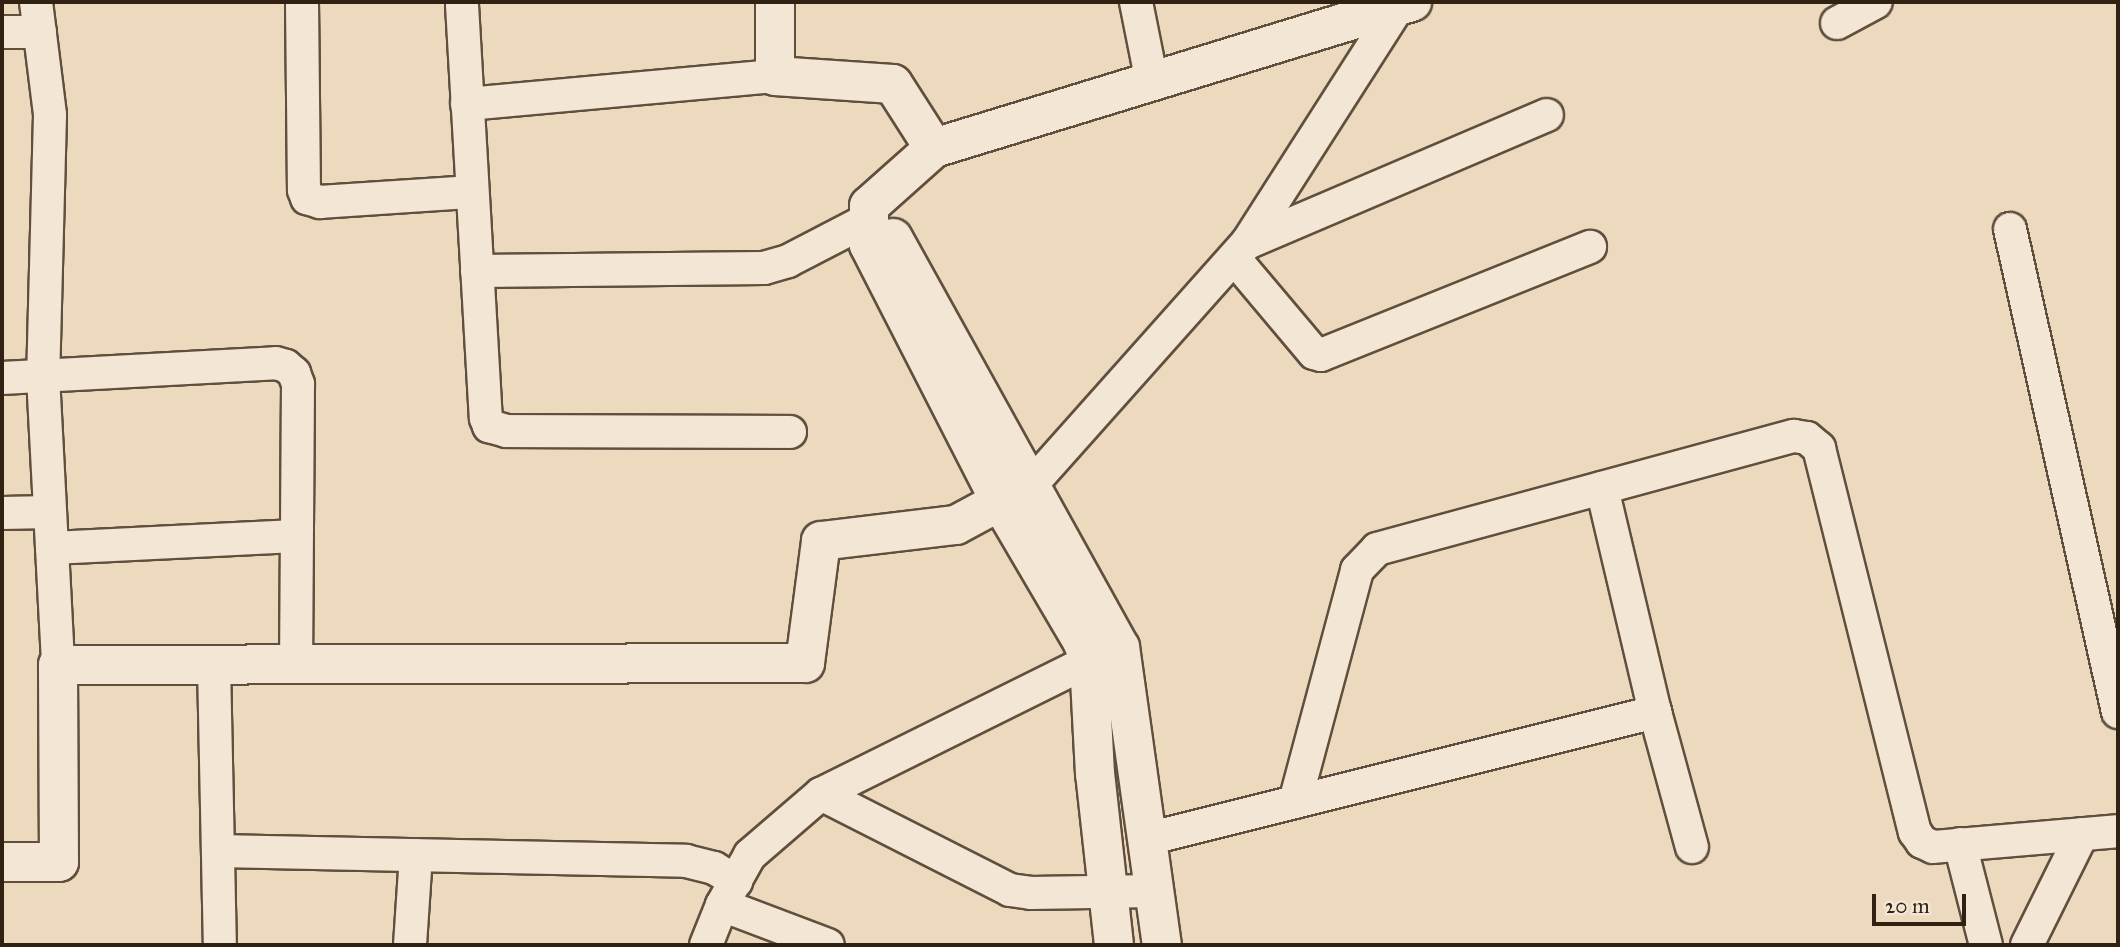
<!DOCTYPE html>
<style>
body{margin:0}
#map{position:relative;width:2120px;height:947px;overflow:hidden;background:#ecd9be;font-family:"IM FELL Great Primer",serif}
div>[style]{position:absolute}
.roads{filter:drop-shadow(2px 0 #604f3d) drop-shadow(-2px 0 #604f3d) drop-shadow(0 2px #604f3d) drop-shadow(0 -2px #604f3d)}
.minor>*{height:32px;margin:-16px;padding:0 16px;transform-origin:16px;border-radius:16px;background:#f3e6d5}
.tertiary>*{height:38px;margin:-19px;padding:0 19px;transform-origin:19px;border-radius:19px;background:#f3e6d5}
span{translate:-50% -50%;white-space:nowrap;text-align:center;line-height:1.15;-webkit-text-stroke:6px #f3e6d5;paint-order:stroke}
.frame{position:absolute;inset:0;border:4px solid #312112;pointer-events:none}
.scale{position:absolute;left:1872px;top:894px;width:94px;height:32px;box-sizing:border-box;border:4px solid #312112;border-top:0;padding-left:9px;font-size:21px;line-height:24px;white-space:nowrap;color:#312112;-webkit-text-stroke:5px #f3e6d5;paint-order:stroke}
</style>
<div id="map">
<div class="roads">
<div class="minor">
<div style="left:36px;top:2px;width:114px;rotate:82.9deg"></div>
<div style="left:50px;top:115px;width:261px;rotate:91.5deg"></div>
<div style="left:43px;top:376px;width:289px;rotate:87deg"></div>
<div style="left:302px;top:2px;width:188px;rotate:89.4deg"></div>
<div style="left:304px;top:190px;width:9px;rotate:69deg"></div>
<div style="left:307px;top:198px;width:14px;rotate:17deg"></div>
<div style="left:320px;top:202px;width:152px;rotate:-3.8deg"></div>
<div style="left:1136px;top:2px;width:82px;rotate:78.7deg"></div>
<div style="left:462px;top:5px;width:414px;rotate:86.7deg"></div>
<div style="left:486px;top:418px;width:9px;rotate:69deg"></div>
<div style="left:489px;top:426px;width:18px;rotate:16deg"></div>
<div style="left:506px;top:431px;width:284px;rotate:0.2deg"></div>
<div style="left:1837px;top:23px;width:44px;rotate:-28.3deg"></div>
<div style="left:2px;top:32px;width:38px"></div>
<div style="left:467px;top:104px;width:309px;rotate:-5.2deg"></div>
<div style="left:2010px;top:229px;width:495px;rotate:77.4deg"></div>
<div style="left:1247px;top:243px;width:326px;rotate:-23.1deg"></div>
<div style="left:1234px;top:258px;width:124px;rotate:49.9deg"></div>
<div style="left:1314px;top:353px;width:7px;rotate:16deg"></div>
<div style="left:1321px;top:355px;width:290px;rotate:-21.9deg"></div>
<div style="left:477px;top:271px;width:287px;rotate:-0.6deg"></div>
<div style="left:764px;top:268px;width:25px;rotate:-16deg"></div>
<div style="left:788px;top:261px;width:91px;rotate:-27.4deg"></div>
<div style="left:2px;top:378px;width:274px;rotate:-3.1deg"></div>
<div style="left:276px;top:363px;width:10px;rotate:17deg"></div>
<div style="left:286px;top:366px;width:11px;rotate:41deg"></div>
<div style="left:294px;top:373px;width:12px;rotate:70deg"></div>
<div style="left:298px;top:384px;width:281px;rotate:90.4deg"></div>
<div style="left:1032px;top:484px;width:323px;rotate:-48.3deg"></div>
<div style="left:1247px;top:243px;width:286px;rotate:-57.4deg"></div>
<div style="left:1602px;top:488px;width:230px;rotate:76.7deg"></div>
<div style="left:1655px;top:712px;width:140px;rotate:74.7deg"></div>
<div style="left:2px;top:513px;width:48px;rotate:-1.2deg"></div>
<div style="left:52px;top:548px;width:244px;rotate:-2.8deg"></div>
<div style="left:214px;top:665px;width:280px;rotate:88.8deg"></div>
<div style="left:821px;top:794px;width:212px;rotate:26.9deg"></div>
<div style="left:1010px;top:890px;width:21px;rotate:8deg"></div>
<div style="left:1031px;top:893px;width:124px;rotate:-0.9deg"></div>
<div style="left:1295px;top:802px;width:240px;rotate:-75deg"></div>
<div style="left:1357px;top:570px;width:29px;rotate:-46deg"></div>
<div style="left:1377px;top:549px;width:432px;rotate:-15.2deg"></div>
<div style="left:1794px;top:436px;width:13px;rotate:9deg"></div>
<div style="left:1807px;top:438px;width:16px;rotate:40deg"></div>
<div style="left:1819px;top:448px;width:396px;rotate:76deg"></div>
<div style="left:1915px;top:832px;width:12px;rotate:55deg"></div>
<div style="left:1922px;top:842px;width:12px;rotate:24deg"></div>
<div style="left:1933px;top:847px;width:186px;rotate:-4.9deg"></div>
<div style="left:1147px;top:839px;width:524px;rotate:-14.04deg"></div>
<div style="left:1960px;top:844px;width:104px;rotate:75.6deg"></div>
<div style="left:218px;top:851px;width:468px;rotate:1.2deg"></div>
<div style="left:686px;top:861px;width:29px;rotate:14deg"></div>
<div style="left:714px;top:868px;width:26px;rotate:31deg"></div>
<div style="left:722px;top:905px;width:113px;rotate:20.7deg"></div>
<div style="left:410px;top:945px;width:90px;rotate:-86.2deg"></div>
<div style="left:706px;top:945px;width:43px;rotate:-68.2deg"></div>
<div style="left:722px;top:905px;width:57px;rotate:-60.8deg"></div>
<div style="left:750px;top:855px;width:94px;rotate:-40.7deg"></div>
<div style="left:821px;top:794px;width:322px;rotate:-26.4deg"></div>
<div style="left:2027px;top:945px;width:124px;rotate:-63.6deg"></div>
</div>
<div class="tertiary">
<div style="left:775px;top:2px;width:74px;rotate:90deg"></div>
<div style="left:775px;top:76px;width:118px;rotate:3.9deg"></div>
<div style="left:893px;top:84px;width:76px;rotate:57.4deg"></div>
<div style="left:893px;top:238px;width:468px;rotate:61deg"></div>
<div style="left:1120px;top:647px;width:301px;rotate:82deg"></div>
<div style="left:2px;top:862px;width:57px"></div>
<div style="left:59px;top:862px;width:197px;rotate:-90.3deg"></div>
<div style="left:58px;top:665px;width:747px;rotate:-0.15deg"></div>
<div style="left:805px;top:663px;width:123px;rotate:-82.5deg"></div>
<div style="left:821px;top:541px;width:136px;rotate:-6.8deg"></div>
<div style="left:956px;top:525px;width:86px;rotate:-28.3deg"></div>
<div style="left:1114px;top:945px;width:172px;rotate:-96.3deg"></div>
<div style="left:1095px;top:774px;width:115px;rotate:-93deg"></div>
<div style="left:1089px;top:659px;width:19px;rotate:-111deg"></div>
<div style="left:1082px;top:641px;width:162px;rotate:-120.4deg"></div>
<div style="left:1000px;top:501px;width:288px;rotate:-117.1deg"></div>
<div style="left:869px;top:245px;width:39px;rotate:-90deg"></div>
<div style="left:869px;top:206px;width:87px;rotate:-41.7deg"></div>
<div style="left:934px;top:148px;width:500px;rotate:-17deg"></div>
</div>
</div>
<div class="frame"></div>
<div class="scale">20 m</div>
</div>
